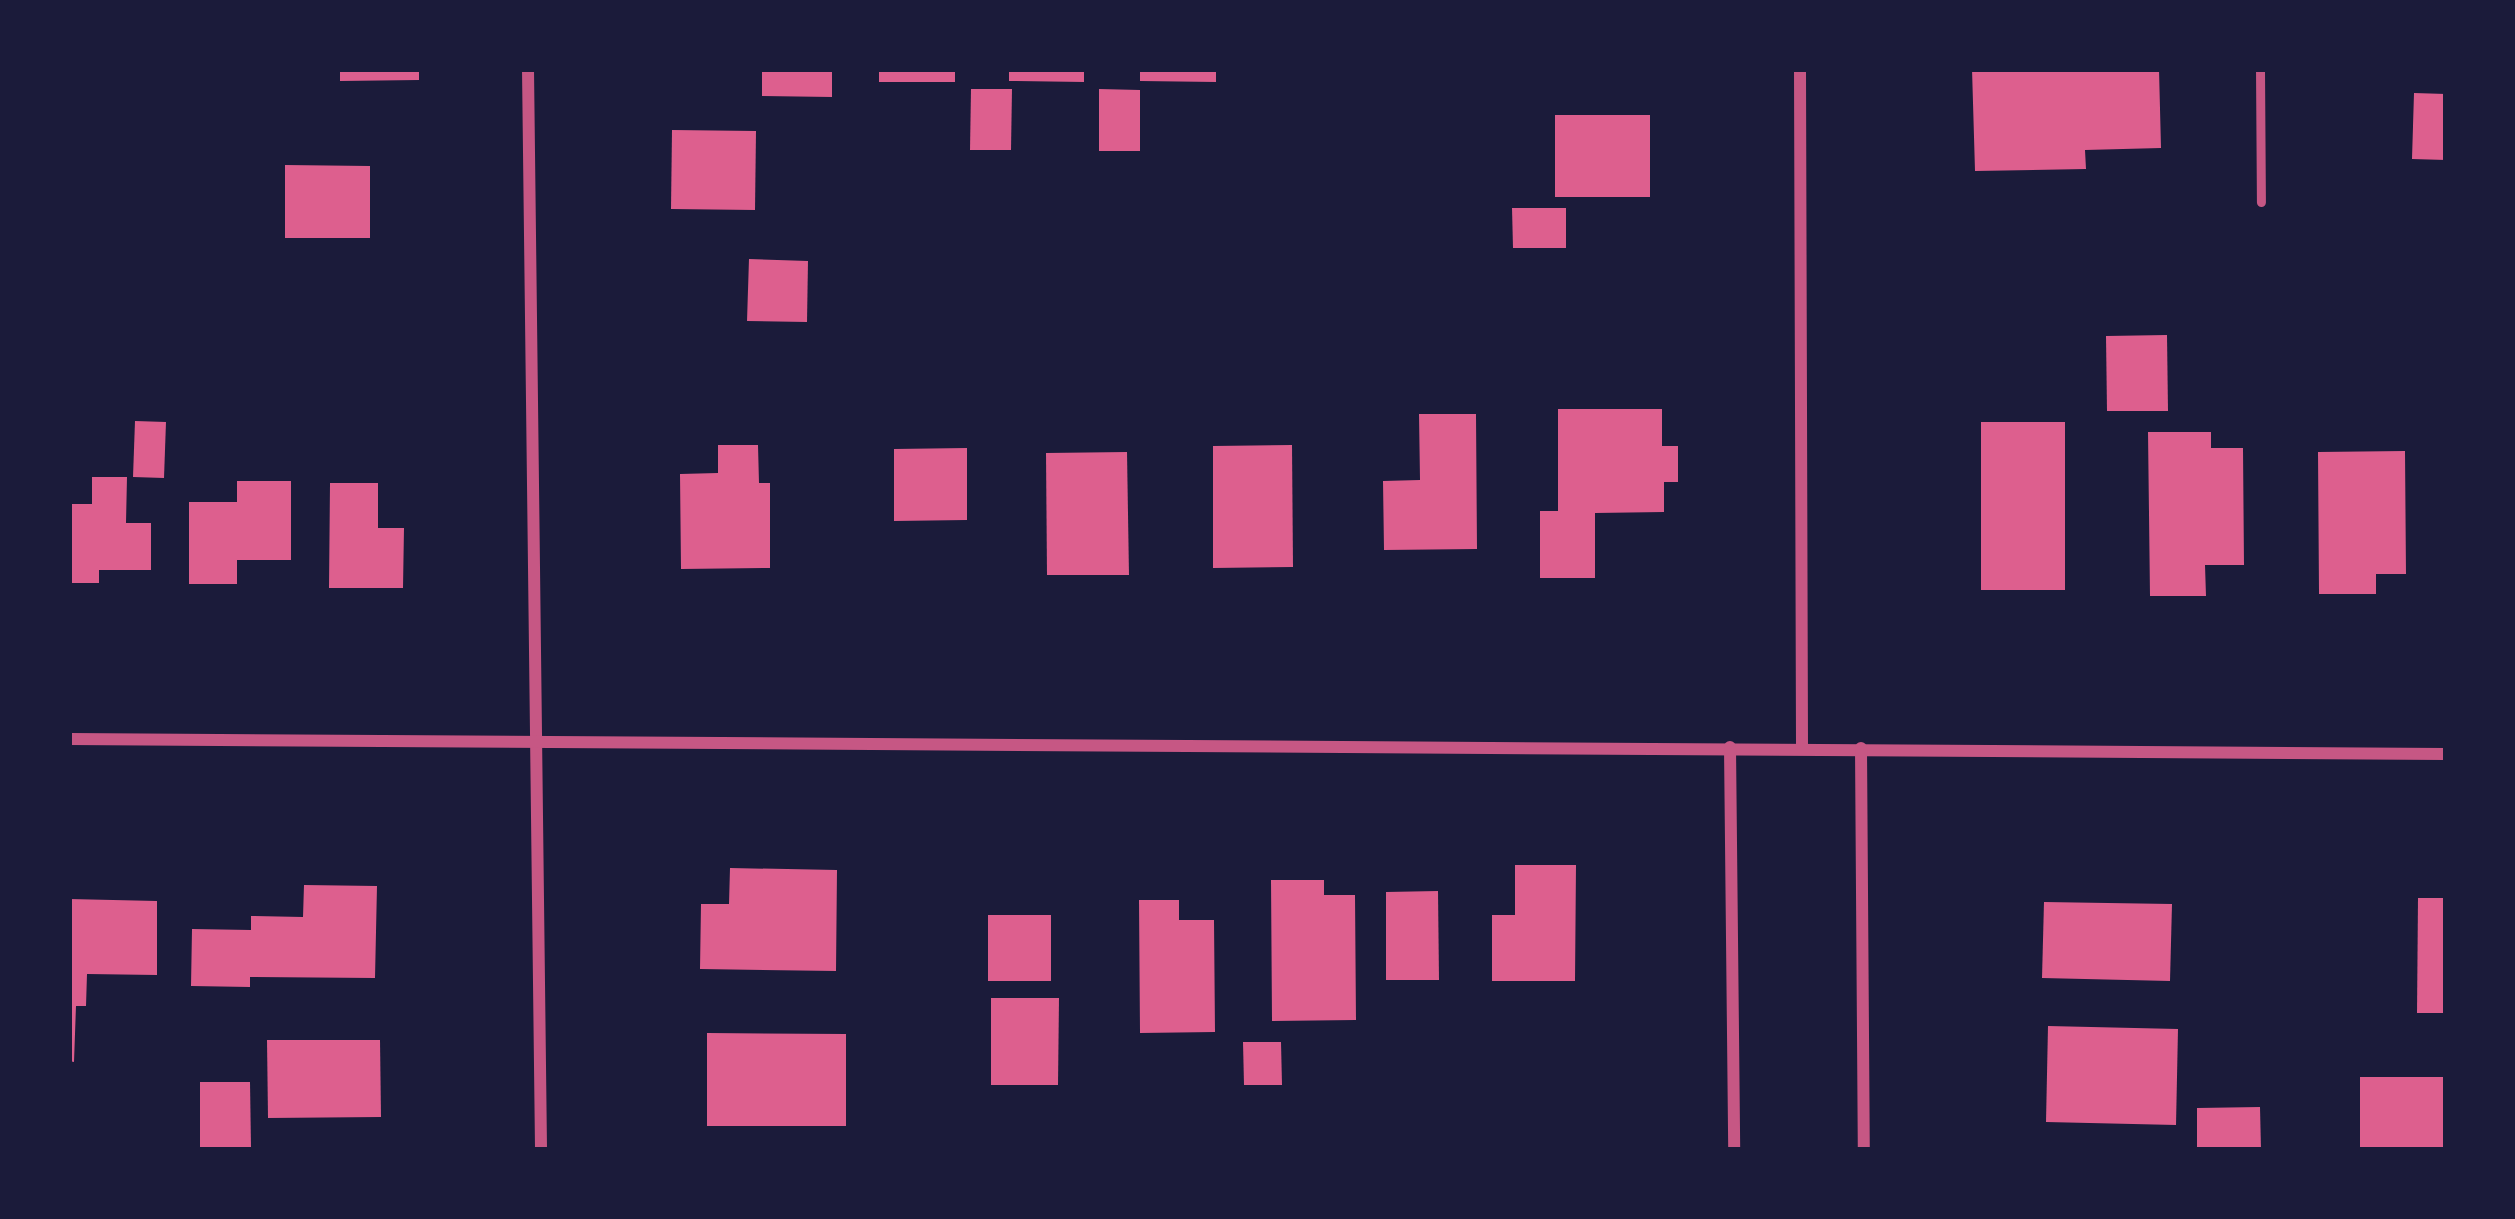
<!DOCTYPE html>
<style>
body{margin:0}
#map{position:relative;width:2515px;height:1219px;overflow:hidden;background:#1b1b3a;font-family:"Varela Round",sans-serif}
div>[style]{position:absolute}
.building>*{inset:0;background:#dd5f8e}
.service>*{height:9px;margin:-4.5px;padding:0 4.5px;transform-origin:4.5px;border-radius:4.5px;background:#c65784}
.minor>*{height:12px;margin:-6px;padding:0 6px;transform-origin:6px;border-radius:6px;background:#c65784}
span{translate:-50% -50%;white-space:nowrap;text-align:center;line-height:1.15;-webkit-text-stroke:10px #1b1b3a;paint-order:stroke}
.frame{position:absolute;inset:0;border:72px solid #1b1b3a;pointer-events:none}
</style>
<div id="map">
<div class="building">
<div style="clip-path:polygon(340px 69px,419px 69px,419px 80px,340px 81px)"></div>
<div style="clip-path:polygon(762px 69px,832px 69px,832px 97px,762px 96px)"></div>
<div style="clip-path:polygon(879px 69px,955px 69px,955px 82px,879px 82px)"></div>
<div style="clip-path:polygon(1009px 69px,1084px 69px,1084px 82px,1009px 81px)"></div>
<div style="clip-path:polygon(1140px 69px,1216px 69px,1216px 82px,1140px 81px)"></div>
<div style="clip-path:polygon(1972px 69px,2159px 69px,2161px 148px,2085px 150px,2086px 169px,1975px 171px)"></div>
<div style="clip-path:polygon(971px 89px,1012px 89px,1011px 150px,970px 150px)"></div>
<div style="clip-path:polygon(1099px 89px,1140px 90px,1140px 151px,1099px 151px)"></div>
<div style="clip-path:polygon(2414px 93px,2446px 94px,2446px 160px,2412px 159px)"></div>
<div style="clip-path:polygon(1555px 115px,1650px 115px,1650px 197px,1555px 197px)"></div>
<div style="clip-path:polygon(672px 130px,756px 131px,755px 210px,671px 209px)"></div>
<div style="clip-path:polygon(285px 165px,370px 166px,370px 238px,285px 238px)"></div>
<div style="clip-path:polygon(1512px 208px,1566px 208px,1566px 248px,1513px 248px)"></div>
<div style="clip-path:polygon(749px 259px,808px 261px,807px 322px,747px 321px)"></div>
<div style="clip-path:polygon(2167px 335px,2168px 411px,2107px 411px,2106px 336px)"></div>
<div style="clip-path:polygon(1558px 409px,1662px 409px,1662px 446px,1678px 446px,1678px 482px,1664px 482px,1664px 512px,1595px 513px,1595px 578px,1540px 578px,1540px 511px,1558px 511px)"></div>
<div style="clip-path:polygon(1419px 414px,1476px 414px,1477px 549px,1384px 550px,1383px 481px,1420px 480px)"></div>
<div style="clip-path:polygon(135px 421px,166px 422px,164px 478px,133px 477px)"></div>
<div style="clip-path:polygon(1981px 422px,2065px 422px,2065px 590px,1981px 590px)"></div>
<div style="clip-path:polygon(2148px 432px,2211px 432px,2211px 448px,2243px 448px,2244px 565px,2205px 565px,2206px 596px,2150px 596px)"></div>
<div style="clip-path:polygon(718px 445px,758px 445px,759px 483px,770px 483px,770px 568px,681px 569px,680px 474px,718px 473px)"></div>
<div style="clip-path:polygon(1292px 445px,1293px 567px,1213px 568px,1213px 446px)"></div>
<div style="clip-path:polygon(967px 448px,967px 520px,894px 521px,894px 449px)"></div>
<div style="clip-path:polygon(2405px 451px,2406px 574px,2376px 574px,2376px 594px,2319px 594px,2318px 452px)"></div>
<div style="clip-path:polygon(1127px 452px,1129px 575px,1047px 575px,1046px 453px)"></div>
<div style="clip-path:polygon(92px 477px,127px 477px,126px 523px,151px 523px,151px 570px,99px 570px,99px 583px,69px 583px,69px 504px,92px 504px)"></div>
<div style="clip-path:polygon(237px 481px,291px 481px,291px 560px,237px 560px,237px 584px,189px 584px,189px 502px,237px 502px)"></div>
<div style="clip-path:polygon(330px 483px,378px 483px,378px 528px,404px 528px,403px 588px,329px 588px)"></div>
<div style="clip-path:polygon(1515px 865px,1576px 865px,1575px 981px,1492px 981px,1492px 915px,1515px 915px)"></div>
<div style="clip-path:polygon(730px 868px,837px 870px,836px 971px,700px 969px,701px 904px,729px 904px)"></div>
<div style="clip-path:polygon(1271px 880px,1324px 880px,1324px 895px,1355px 895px,1356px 1020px,1272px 1021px)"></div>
<div style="clip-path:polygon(304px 885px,377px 886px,375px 978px,250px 977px,250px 987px,191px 986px,192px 929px,251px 930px,251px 916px,303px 917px)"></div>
<div style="clip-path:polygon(1438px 891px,1439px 980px,1386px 980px,1386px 892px)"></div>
<div style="clip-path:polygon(2418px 898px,2446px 898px,2446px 1013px,2417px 1013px)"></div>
<div style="clip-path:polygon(69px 899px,157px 901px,157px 975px,87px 974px,86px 1006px,76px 1006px,74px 1062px,69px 1061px)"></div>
<div style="clip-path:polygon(1139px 900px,1179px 900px,1179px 920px,1214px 920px,1215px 1032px,1140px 1033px)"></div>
<div style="clip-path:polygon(2044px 902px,2172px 904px,2170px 981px,2042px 978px)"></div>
<div style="clip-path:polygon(988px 915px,1051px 915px,1051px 981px,988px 981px)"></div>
<div style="clip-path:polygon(991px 998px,1059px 998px,1058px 1085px,991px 1085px)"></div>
<div style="clip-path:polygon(2048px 1026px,2178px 1029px,2176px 1125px,2046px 1122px)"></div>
<div style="clip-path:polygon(707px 1033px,846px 1034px,846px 1126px,707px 1126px)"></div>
<div style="clip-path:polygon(267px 1040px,380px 1040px,381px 1117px,268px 1118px)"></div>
<div style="clip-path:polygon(1243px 1042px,1281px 1042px,1282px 1085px,1244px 1085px)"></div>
<div style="clip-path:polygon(2360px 1077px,2443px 1077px,2443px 1150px,2360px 1150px)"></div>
<div style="clip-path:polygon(200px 1082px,250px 1082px,251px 1148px,200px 1149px)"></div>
<div style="clip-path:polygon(2260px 1107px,2261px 1150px,2197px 1150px,2197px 1108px)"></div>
</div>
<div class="service">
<div style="left:2260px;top:69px;width:133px;rotate:89.6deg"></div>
</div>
<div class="minor">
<div style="left:528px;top:69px;width:1081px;rotate:89.31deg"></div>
<div style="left:1800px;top:69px;width:679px;rotate:89.83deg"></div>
<div style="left:69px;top:739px;width:2377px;rotate:0.36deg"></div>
<div style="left:1730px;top:747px;width:403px;rotate:89.4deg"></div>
<div style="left:1861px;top:748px;width:402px;rotate:89.6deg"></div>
</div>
<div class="frame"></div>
</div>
